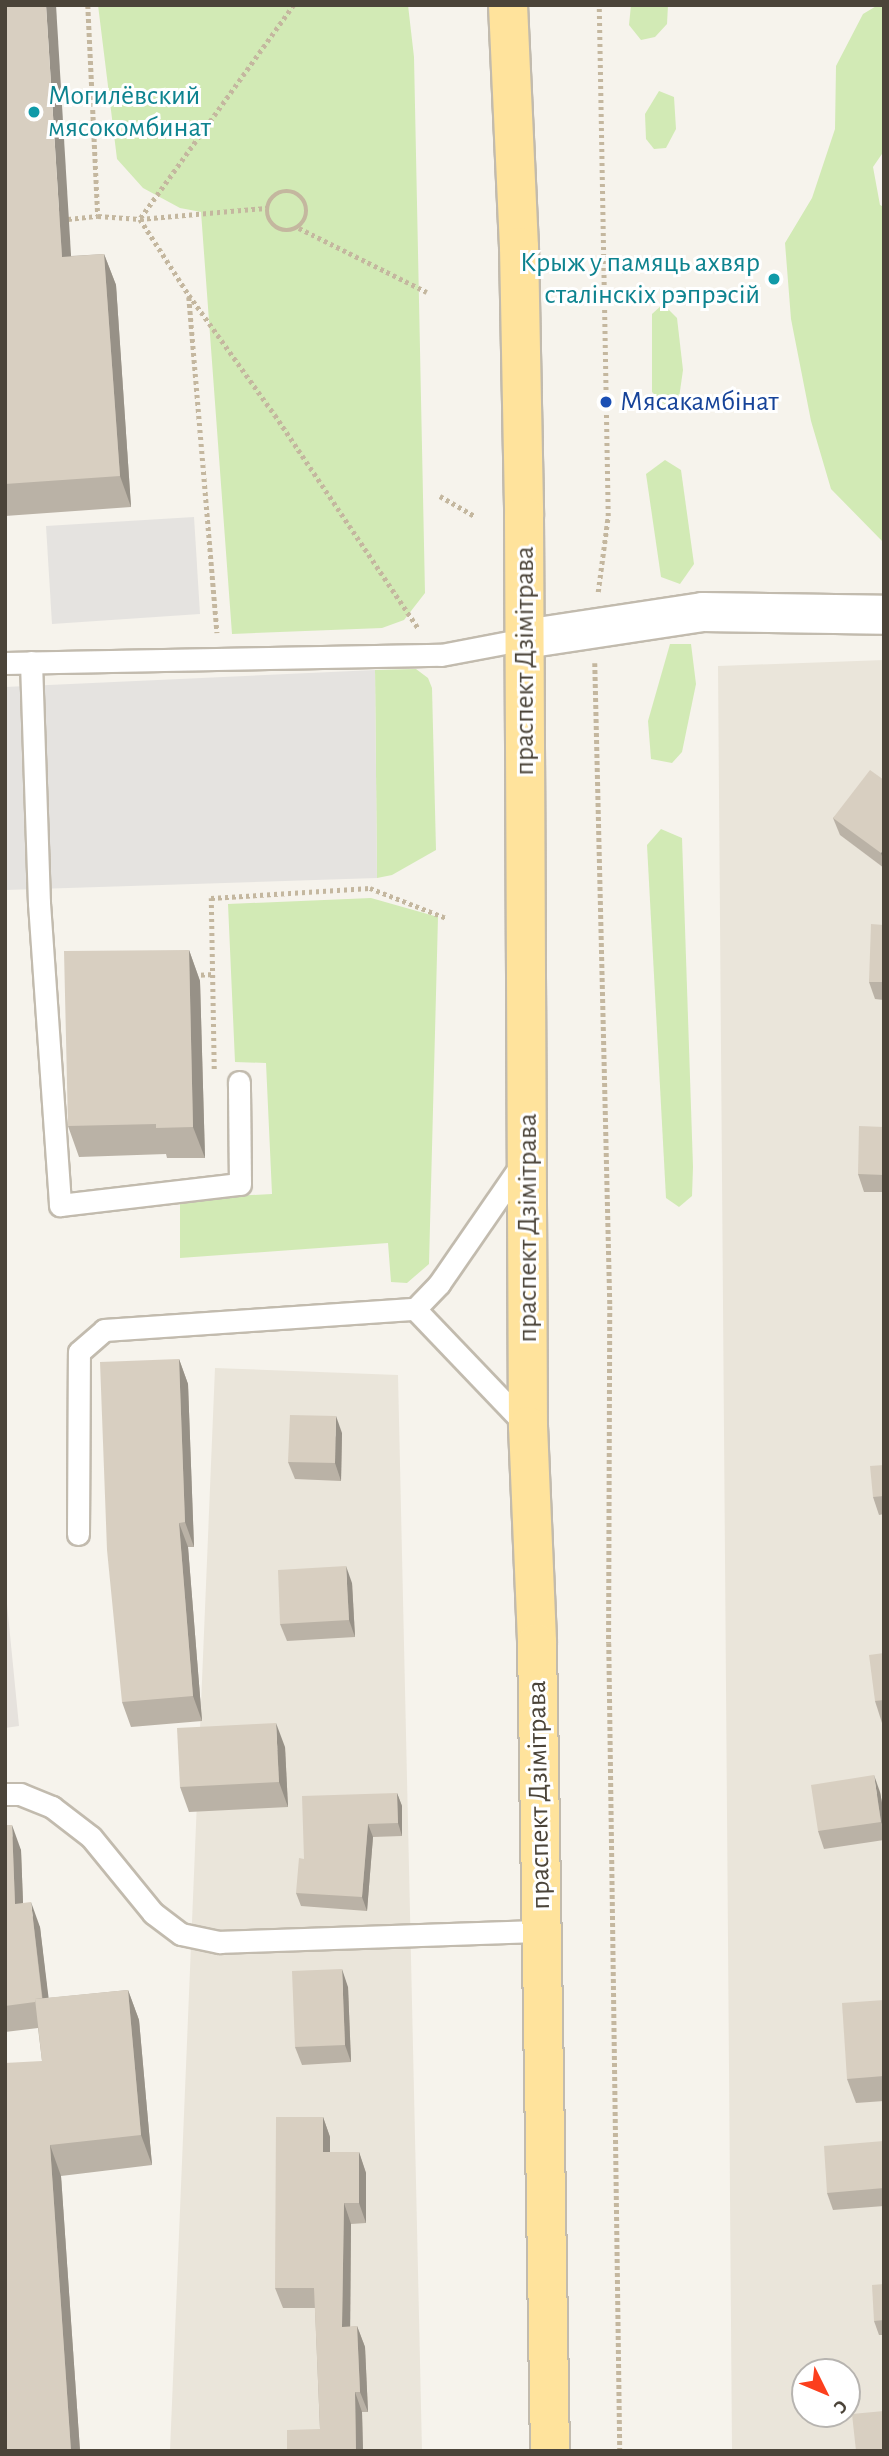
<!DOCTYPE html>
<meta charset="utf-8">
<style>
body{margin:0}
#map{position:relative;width:889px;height:2456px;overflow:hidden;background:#f6f3ec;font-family:"Alegreya Sans",sans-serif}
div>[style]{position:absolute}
.residential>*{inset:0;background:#eae5da}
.industrial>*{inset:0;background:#e6e2dd}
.green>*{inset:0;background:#d2eab5}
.parking>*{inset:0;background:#e5e3e0}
.path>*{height:4.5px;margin-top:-2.25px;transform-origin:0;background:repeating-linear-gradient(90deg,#c4b79f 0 3.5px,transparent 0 7px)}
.path>.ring{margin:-2.25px;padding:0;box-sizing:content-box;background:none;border:4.5px solid #c4b79f;border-radius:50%}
.roads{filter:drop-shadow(2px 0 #c2bbae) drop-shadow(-2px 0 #c2bbae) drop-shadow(0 2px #c2bbae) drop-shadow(0 -2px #c2bbae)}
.service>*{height:21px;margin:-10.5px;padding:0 10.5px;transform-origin:10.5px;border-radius:10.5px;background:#fff}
.minor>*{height:38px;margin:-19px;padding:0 19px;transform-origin:19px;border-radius:19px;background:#fff}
.primary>*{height:38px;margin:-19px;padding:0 19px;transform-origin:19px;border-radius:19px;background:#ffe39c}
.wall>*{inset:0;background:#bab2a6}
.shaded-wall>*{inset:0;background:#979187}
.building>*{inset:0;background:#d8cfc1}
.dots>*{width:19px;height:19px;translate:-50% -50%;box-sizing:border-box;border:4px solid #fff;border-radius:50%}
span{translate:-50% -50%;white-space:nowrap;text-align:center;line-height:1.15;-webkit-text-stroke:6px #fff;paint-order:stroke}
.culture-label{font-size:28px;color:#0d838f}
.left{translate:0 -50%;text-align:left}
.right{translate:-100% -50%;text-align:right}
.transit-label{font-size:28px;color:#164399}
.street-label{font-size:28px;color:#4b4439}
.frame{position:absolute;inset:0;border:7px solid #4b4439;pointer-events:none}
.north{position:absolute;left:791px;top:2358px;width:70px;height:70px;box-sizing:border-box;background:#fff;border:2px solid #b7b4b0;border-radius:50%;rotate:133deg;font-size:19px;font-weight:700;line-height:28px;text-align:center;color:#4b4439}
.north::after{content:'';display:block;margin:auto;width:24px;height:32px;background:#fc3f1d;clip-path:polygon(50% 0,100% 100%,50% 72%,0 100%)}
</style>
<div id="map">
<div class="residential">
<div style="clip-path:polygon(evenodd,884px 660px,884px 2451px,732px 2451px,718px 666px,884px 660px,805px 2372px,847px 2372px,847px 2414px,805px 2414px,805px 2372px)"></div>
<div style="clip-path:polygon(215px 1368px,398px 1375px,422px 2451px,170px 2451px)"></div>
</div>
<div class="industrial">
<div style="clip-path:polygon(5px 1584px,19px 1726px,5px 1728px)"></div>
</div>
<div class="green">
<div style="clip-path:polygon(98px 5px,408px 5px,414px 57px,425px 593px,404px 620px,382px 628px,232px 634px,201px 212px,180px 208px,143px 188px,117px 159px)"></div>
<div style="clip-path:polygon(631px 5px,668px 5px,667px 24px,655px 37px,641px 40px,629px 25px)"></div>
<div style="clip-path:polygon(878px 5px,884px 5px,884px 151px,873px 167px,880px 205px,884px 207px,884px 543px,831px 489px,811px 421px,791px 319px,785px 243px,812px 198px,835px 129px,836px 66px,863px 14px)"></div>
<div style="clip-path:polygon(659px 91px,674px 97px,676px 129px,666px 148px,654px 149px,646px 139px,645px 114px)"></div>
<div style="clip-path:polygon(663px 304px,677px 318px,683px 370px,679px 398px,665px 405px,652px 392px,652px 314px)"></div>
<div style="clip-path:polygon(665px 460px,681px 470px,694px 564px,680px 584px,661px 577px,646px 474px)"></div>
<div style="clip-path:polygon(670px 644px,691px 644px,696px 684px,682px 752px,672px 763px,651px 759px,648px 721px)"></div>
<div style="clip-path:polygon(416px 669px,428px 678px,432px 688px,436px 850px,392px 875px,377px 878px,375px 670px)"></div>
<div style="clip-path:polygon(661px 829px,682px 838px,693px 1167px,692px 1196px,679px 1207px,666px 1198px,647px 845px)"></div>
<div style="clip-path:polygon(371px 898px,438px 917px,429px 1264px,407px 1283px,391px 1282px,388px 1243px,180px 1258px,180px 1199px,272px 1194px,266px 1063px,235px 1062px,228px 904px)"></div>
</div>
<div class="parking">
<div style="clip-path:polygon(194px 517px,200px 614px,52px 624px,46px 526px)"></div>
<div style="clip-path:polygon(375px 670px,377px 878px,5px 890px,5px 687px)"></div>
</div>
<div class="path">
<div style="left:88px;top:5px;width:211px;rotate:87.3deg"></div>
<div style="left:294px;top:5px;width:264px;rotate:125.7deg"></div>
<div style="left:140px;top:219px;width:90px;rotate:57.2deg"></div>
<div style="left:189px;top:295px;width:148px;rotate:54.4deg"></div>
<div style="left:275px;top:415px;width:257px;rotate:56.1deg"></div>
<div class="ring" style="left:267px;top:191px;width:35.5px;height:35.5px"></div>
<div style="left:68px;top:219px;width:30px;rotate:-6deg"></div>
<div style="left:98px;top:216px;width:42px;rotate:4.1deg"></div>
<div style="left:140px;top:219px;width:127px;rotate:-5deg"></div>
<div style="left:299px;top:228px;width:143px;rotate:26.6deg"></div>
<div style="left:189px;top:297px;width:337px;rotate:85.2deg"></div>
<div style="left:440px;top:496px;width:39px;rotate:30deg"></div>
<div style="left:598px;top:592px;width:77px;rotate:-82.5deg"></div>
<div style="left:608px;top:516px;width:511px;rotate:-91.01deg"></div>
<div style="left:595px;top:663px;width:643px;rotate:88.66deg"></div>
<div style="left:610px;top:1306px;width:337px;rotate:90.2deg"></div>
<div style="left:609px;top:1643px;width:808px;rotate:89.22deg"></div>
<div style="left:194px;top:975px;width:21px;rotate:-3deg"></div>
<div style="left:214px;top:1069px;width:171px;rotate:-91deg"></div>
<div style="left:211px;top:898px;width:159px;rotate:-3.6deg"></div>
<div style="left:370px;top:888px;width:82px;rotate:21.5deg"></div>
</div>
<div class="roads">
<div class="service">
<div style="left:31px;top:662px;width:241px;rotate:88.1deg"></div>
<div style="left:39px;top:903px;width:303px;rotate:86deg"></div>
<div style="left:60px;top:1205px;width:181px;rotate:-6.7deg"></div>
<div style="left:240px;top:1184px;width:102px;rotate:-90.6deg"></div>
<div style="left:5px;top:663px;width:436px;rotate:-1.1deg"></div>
<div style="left:441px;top:655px;width:86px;rotate:-10.8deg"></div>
<div style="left:415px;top:1309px;width:162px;rotate:46.3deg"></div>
<div style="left:78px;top:1534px;width:182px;rotate:-89.7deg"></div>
<div style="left:79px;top:1352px;width:33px;rotate:-41deg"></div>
<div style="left:104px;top:1330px;width:312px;rotate:-3.9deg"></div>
<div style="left:415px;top:1309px;width:35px;rotate:-46deg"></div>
<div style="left:439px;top:1284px;width:150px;rotate:-55.4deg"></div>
<div style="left:5px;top:1794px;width:15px"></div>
<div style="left:20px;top:1794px;width:35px;rotate:22deg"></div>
<div style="left:52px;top:1807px;width:49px;rotate:37.6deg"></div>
<div style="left:91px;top:1837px;width:98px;rotate:50.8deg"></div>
<div style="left:153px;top:1913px;width:35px;rotate:37deg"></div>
<div style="left:181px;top:1934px;width:40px;rotate:12deg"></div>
<div style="left:220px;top:1942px;width:321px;rotate:-2deg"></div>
</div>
<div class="minor">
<div style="left:525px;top:639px;width:180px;rotate:-8.6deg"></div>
<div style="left:703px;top:612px;width:181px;rotate:0.9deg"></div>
</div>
<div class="primary">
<div style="left:508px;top:5px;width:242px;rotate:87.4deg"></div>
<div style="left:519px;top:247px;width:269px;rotate:88.9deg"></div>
<div style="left:524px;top:516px;width:910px;rotate:89.75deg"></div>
<div style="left:528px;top:1426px;width:217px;rotate:87.6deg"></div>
<div style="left:537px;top:1643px;width:808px;rotate:89.08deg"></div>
</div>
</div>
<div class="wall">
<div style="clip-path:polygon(5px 5px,71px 256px,104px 254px,116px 285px,131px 507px,5px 516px)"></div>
<div style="clip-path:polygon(884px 780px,884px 868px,840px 835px,833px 818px)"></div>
<div style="clip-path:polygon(884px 925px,884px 1000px,875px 999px,869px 982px)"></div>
<div style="clip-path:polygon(189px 950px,200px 981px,205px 1158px,167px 1158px,166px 1154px,79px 1157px,68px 1126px)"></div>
<div style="clip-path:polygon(884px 1127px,884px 1192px,864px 1192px,858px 1174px)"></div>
<div style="clip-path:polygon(179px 1359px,188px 1384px,194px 1547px,188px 1547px,202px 1721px,131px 1727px,122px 1702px)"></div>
<div style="clip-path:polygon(342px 1433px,341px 1481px,295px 1479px,288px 1462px)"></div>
<div style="clip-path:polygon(884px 1465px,884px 1514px,879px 1515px,873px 1497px)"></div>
<div style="clip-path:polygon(352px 1583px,355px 1637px,287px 1641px,280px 1624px)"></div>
<div style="clip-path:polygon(884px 1653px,884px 1723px,882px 1723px,875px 1701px)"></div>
<div style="clip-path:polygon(285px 1747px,288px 1807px,189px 1812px,180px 1787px)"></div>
<div style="clip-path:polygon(880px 1792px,884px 1814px,884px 1840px,824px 1849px,818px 1831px)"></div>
<div style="clip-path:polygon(397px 1793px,402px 1806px,402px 1836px,373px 1837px,367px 1911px,301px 1906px,296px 1893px)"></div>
<div style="clip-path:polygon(5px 1825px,21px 1850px,23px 1903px,40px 1927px,48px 1998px,128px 1990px,139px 2020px,152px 2165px,61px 2176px,80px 2451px,5px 2451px,42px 2061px,38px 2028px,5px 2032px)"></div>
<div style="clip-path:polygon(348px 1987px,351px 2062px,302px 2065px,295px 2047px)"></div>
<div style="clip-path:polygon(884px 2000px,884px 2101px,856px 2103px,847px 2079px)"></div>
<div style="clip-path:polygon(323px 2117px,330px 2137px,330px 2152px,359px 2152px,366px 2173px,366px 2223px,351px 2224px,350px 2327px,357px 2326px,365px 2347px,368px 2412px,362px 2412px,363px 2451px,287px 2451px,320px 2429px,315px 2308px,283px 2308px,275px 2288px)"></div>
<div style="clip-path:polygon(884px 2141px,884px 2206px,833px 2210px,827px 2193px)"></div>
<div style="clip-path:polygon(884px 2284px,884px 2335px,879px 2335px,874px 2321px)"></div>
</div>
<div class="shaded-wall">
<div style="clip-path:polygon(46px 5px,56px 5px,73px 288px,62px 257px)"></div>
<div style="clip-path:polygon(104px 254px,116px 285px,131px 507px,120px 476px)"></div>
<div style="clip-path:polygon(884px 849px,884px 862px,881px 853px)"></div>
<div style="clip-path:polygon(189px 950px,200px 981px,205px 1158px,193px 1127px)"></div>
<div style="clip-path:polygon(179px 1359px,188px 1384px,194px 1547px,185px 1522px)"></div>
<div style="clip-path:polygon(336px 1416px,342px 1433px,341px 1481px,335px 1463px)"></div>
<div style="clip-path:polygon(179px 1523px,188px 1547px,202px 1721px,193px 1696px)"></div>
<div style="clip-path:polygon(346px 1566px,352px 1583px,355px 1637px,349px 1620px)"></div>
<div style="clip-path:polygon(276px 1723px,285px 1747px,288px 1807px,279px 1782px)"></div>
<div style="clip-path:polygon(874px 1775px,880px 1792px,884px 1814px,884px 1828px,881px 1822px)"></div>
<div style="clip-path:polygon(397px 1793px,402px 1806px,402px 1836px,398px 1823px)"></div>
<div style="clip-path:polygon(368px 1824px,373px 1837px,367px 1911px,362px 1897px)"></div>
<div style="clip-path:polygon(12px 1825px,21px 1850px,24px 1929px,15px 1904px)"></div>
<div style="clip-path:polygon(31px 1902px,40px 1927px,52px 2026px,43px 2002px)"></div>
<div style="clip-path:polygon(342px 1969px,348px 1987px,351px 2062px,345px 2045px)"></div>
<div style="clip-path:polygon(128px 1990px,139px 2020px,152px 2165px,141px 2135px)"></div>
<div style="clip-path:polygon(323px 2117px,330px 2137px,330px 2172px,323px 2152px)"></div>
<div style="clip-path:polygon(50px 2145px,61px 2176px,80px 2451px,71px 2451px)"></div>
<div style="clip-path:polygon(359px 2152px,366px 2173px,366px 2223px,359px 2203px)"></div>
<div style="clip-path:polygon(344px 2203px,351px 2224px,350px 2347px,342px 2327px)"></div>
<div style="clip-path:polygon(357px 2326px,365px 2347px,368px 2412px,360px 2392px)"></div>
<div style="clip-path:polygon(355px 2392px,362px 2412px,363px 2451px,356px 2451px)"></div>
</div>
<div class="building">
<div style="clip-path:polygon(5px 5px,46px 5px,62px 257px,104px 254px,120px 476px,5px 484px)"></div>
<div style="clip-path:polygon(870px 770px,884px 780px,884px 849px,881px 853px,833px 818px)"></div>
<div style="clip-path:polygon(871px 924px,884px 925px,884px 982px,869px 982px)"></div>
<div style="clip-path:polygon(189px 950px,193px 1127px,156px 1128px,156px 1124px,68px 1126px,64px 951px)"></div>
<div style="clip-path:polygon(859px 1126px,884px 1127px,884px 1175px,858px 1174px)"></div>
<div style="clip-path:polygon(179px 1359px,185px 1522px,179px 1523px,193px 1696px,122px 1702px,107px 1550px,100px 1362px)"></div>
<div style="clip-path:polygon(290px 1415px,336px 1416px,335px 1463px,288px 1462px)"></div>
<div style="clip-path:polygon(884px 1465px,884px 1496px,873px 1497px,870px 1466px)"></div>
<div style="clip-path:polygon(346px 1566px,349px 1620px,280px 1624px,278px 1570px)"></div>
<div style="clip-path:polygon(884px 1653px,884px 1700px,875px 1701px,869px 1655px)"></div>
<div style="clip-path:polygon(276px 1723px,279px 1782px,180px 1787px,177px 1728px)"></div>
<div style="clip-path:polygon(874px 1775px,881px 1822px,818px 1831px,811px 1785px)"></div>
<div style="clip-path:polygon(397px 1793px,398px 1823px,368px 1824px,362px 1897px,296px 1893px,299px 1858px,304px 1859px,302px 1796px)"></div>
<div style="clip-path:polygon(5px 1825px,12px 1825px,15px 1904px,31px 1902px,42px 1998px,35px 1999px,35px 2002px,5px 2006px)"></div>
<div style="clip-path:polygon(342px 1969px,345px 2045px,295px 2047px,292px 1971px)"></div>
<div style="clip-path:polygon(128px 1990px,141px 2135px,50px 2145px,71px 2451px,5px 2451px,5px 2063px,42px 2061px,35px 1999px)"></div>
<div style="clip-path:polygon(884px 2000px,884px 2076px,847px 2079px,842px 2003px)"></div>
<div style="clip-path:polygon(276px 2117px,323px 2117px,323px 2152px,359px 2152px,359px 2203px,344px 2203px,342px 2327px,357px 2326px,360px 2392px,355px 2392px,356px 2451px,287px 2451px,287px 2430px,320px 2429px,314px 2288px,275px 2288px)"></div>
<div style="clip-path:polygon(884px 2141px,884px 2188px,827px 2193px,824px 2146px)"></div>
<div style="clip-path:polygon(884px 2284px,884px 2320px,874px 2321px,872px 2285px)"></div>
<div style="clip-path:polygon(884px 2411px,884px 2451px,856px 2451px,852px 2414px)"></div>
</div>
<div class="dots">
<div style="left:34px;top:112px;background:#0f9aa8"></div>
<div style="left:774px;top:279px;background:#0f9aa8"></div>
<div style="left:606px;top:402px;background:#1a4fb4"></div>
</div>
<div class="culture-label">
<span class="left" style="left:48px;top:112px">Могилёвский<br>мясокомбинат</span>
<span class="right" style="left:760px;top:279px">Крыж у памяць ахвяр<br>сталінскіх рэпрэсій</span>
</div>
<div class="transit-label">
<span class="left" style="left:620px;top:402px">Мясакамбінат</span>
</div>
<div class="street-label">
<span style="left:525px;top:661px;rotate:-90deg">праспект Дзімітрава</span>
<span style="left:528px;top:1228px;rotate:-90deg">праспект Дзімітрава</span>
<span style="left:539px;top:1795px;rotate:-91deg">праспект Дзімітрава</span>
</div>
<div class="frame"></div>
<div class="north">С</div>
</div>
